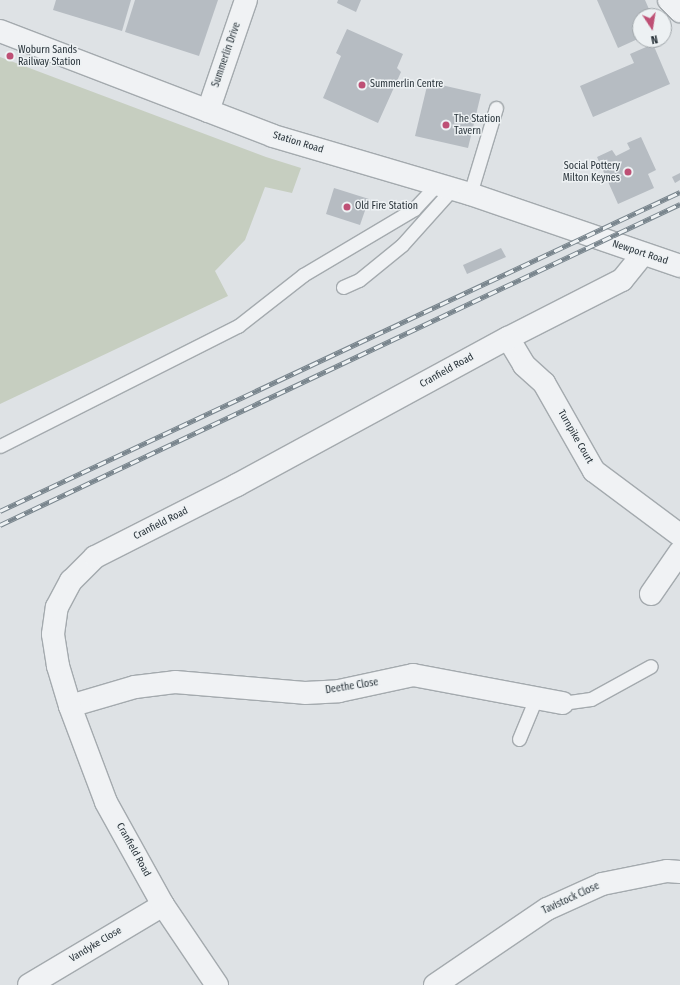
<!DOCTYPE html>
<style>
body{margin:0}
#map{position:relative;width:680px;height:985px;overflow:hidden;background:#dee2e5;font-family:"Fira Sans Condensed",sans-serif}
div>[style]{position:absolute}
.green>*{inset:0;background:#c6cec0}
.building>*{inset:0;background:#b6bcc2}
.roads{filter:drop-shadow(1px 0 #a4aaae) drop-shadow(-1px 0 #a4aaae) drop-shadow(0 1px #a4aaae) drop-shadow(0 -1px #a4aaae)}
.service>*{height:13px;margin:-6.5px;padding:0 6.5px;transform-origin:6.5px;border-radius:6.5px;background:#f0f2f4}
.minor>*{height:22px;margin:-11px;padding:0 11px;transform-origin:11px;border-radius:11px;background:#f0f2f4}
.tertiary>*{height:22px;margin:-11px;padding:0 11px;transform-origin:11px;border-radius:11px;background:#f0f2f4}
.rail>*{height:4.5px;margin-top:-2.25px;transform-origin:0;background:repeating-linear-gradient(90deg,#edf1f3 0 9px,#79858d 0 18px);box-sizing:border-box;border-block:1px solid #79858d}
.dots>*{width:11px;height:11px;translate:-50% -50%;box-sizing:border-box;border:2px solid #edf1f3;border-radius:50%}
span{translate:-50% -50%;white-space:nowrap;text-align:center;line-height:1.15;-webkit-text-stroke:3px #edf1f3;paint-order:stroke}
.poi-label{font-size:10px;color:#29333a}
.left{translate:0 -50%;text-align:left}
.right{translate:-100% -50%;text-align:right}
.street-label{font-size:10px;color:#29333a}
.north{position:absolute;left:632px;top:8px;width:40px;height:40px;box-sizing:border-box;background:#edf1f3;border:1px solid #9fa5a9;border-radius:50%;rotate:168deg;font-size:11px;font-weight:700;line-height:16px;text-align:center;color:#29333a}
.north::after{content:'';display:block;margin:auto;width:14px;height:18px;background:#be5075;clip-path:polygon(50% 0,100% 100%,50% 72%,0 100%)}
</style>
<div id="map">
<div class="green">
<div style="clip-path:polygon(0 57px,266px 157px,301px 168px,292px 193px,265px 187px,245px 240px,215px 271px,228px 296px,0 404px)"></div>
</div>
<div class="building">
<div style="clip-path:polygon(56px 0,131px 0,122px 31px,53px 10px)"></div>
<div style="clip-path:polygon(135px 0,218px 0,199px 56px,125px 32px)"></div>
<div style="clip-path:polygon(338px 0,361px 0,356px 12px,337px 3px)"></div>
<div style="clip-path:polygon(597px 0,645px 0,652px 16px,640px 16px,640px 38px,618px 48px)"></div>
<div style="clip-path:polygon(347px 29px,403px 54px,397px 68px,401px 72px,378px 123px,323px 98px,341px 56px,336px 53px)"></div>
<div style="clip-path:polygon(653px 44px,670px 84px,593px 117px,580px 86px,634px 63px,630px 54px)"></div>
<div style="clip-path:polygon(428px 82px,481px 94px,468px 148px,415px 136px)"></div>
<div style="clip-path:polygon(641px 137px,656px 170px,648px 174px,654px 188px,618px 204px,597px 157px,612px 150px,616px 156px,630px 149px,627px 143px)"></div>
<div style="clip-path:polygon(680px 173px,680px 180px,675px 183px,672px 177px)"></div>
<div style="clip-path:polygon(334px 188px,369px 199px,360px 225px,326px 214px)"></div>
<div style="clip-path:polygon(501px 248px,506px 257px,467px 274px,463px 265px)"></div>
</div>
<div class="roads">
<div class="service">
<div style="left:470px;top:194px;width:90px;rotate:-73.2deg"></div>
<div style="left:343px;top:287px;width:17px;rotate:-24deg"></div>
<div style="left:359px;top:280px;width:55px;rotate:-39.1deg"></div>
<div style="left:402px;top:245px;width:75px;rotate:-48.2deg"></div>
<div style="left:0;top:446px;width:267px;rotate:-26.8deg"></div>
<div style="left:238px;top:326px;width:83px;rotate:-38.1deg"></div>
<div style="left:303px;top:275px;width:129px;rotate:-30.7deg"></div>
<div style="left:414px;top:209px;width:34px;rotate:-47deg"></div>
<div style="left:562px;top:703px;width:29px;rotate:-8deg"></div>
<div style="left:591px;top:699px;width:68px;rotate:-28.8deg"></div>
<div style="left:519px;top:739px;width:44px;rotate:-67.5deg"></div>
</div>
<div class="minor">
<div style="left:669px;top:0;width:16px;rotate:45deg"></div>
<div style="left:208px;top:111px;width:117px;rotate:-71.1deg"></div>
<div style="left:508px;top:338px;width:31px;rotate:59deg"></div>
<div style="left:524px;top:365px;width:27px;rotate:42deg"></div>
<div style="left:544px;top:383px;width:101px;rotate:60.4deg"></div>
<div style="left:594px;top:471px;width:107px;rotate:36.7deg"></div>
<div style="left:651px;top:594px;width:51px;rotate:-55.4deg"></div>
<div style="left:70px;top:706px;width:68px;rotate:-16.3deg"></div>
<div style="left:135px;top:687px;width:40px;rotate:-7.1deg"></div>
<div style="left:175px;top:682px;width:130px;rotate:4.8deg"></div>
<div style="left:305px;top:693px;width:34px;rotate:-3deg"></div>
<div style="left:339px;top:691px;width:76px;rotate:-12.2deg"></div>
<div style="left:413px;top:675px;width:152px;rotate:10.6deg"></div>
<div style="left:29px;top:985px;width:156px;rotate:-30.8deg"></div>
<div style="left:435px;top:985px;width:135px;rotate:-34.2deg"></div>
<div style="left:547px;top:909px;width:60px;rotate:-24.4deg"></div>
<div style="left:602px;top:884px;width:66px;rotate:-11.3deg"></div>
<div style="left:667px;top:871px;width:13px;rotate:4deg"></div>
</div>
<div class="tertiary">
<div style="left:0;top:31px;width:292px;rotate:21deg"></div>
<div style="left:273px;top:136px;width:205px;rotate:16.4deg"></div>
<div style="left:470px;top:194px;width:222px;rotate:18.9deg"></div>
<div style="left:217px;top:985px;width:97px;rotate:-124deg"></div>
<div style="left:163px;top:905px;width:118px;rotate:-119deg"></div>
<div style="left:106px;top:802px;width:103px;rotate:-110.6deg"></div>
<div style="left:70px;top:706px;width:42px;rotate:-106.7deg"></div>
<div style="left:58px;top:666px;width:32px;rotate:-99deg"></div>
<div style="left:53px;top:634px;width:27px;rotate:-82deg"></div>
<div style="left:57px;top:607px;width:30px;rotate:-62deg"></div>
<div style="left:71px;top:581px;width:34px;rotate:-45deg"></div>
<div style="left:95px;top:557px;width:159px;rotate:-26.9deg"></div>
<div style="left:237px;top:485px;width:308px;rotate:-28.5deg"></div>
<div style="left:508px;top:338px;width:128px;rotate:-27deg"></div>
<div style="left:622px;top:280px;width:33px;rotate:-51deg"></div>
</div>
</div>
<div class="rail">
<div style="left:0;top:511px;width:751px;rotate:-25.13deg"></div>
<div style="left:0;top:525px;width:752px;rotate:-25.27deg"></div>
</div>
<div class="dots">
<div style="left:10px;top:56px;background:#be5075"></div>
<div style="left:362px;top:85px;background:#be5075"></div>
<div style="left:446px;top:125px;background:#be5075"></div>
<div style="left:628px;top:172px;background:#be5075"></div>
<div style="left:347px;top:207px;background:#be5075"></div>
</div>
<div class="poi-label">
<span class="left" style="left:18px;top:56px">Woburn Sands<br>Railway Station</span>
<span class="left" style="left:370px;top:85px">Summerlin Centre</span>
<span class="left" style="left:454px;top:125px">The Station<br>Tavern</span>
<span class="right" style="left:620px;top:172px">Social Pottery<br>Milton Keynes</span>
<span class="left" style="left:355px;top:207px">Old Fire Station</span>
</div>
<div class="street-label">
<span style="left:227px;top:55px;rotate:-71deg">Summerlin Drive</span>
<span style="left:298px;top:143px;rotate:17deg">Station Road</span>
<span style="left:640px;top:253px;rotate:18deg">Newport Road</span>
<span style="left:447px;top:371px;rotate:-29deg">Cranfield Road</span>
<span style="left:575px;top:437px;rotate:60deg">Turnpike Court</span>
<span style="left:161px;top:524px;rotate:-27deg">Cranfield Road</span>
<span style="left:352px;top:687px;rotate:-9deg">Deethe Close</span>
<span style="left:133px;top:850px;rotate:61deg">Cranfield Road</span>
<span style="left:571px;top:899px;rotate:-25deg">Tavistock Close</span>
<span style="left:96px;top:945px;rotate:-31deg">Vandyke Close</span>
</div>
<div class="north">N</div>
</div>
